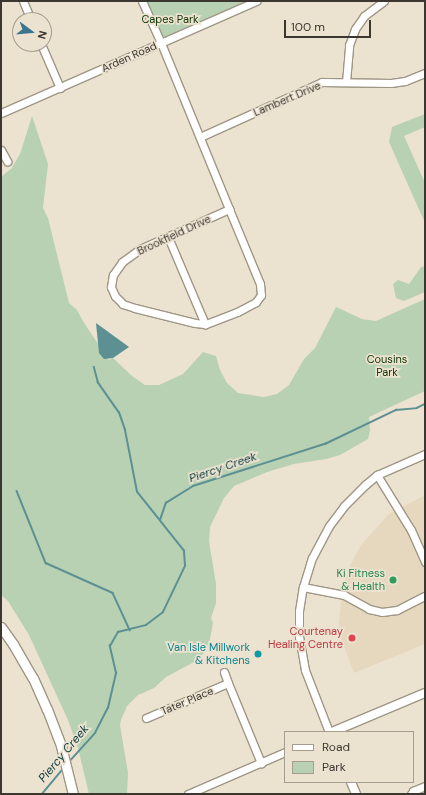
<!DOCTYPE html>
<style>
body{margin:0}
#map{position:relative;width:426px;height:795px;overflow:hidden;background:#ece2d0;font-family:"DM Sans",sans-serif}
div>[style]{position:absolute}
.built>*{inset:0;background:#e5d8bf}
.green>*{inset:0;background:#b8d1b3}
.water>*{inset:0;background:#5c9092}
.stream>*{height:1.5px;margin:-0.75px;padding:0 0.75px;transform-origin:0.75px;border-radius:0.75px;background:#5c9092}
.roads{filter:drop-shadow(1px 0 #9f9685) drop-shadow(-1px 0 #9f9685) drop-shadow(0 1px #9f9685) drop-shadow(0 -1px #9f9685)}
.minor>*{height:7px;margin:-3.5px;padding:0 3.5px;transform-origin:3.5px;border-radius:3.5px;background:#fff}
.tertiary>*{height:8px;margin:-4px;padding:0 4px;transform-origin:4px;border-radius:4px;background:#fff}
.secondary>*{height:9px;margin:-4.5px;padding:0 4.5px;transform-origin:4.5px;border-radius:4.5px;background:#fff}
.dots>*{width:11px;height:11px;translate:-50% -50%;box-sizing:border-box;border:2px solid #ece2d0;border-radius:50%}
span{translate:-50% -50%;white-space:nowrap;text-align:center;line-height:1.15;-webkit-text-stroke:3.5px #ece2d0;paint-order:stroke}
.park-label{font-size:11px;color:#0e3404}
.street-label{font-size:11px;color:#3b3730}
.leisure-label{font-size:11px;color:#27864d}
.right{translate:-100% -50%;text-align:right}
.health-label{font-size:11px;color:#be3a42}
.culture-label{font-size:11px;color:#0d838f}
.water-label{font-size:12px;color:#073b3d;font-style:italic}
.frame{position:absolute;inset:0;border:2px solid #3b3730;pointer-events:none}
.legend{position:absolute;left:284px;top:731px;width:130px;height:52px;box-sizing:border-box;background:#ece2d0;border:1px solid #a59e90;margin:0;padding:5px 7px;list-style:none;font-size:12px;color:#3b3730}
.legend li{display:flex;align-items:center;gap:8px;height:20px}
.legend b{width:20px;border:1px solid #a59e90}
.north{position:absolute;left:12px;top:12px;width:40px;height:40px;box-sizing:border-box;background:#ece2d0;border:1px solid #a59e90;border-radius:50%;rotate:106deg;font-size:11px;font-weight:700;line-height:16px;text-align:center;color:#3b3730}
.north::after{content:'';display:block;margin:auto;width:14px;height:18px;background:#3b758e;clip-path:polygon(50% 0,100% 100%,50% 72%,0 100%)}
.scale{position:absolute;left:284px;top:20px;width:87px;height:18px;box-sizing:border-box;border:2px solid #3b3730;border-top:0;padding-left:5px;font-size:12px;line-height:14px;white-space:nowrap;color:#3b3730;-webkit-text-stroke:3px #ece2d0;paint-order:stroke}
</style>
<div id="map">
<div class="built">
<div style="clip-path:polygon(425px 495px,425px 644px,354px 673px,338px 631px,343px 585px,351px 564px,361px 545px,389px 514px)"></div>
</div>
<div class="green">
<div style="clip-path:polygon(142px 1px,256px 1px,161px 43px)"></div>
<div style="clip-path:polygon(425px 114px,425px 127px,404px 136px,425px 183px,425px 223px,389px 142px,392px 127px)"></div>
<div style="clip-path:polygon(32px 116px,48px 164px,43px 208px,48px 218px,69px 303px,77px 310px,84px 323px,109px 360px,113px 358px,132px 376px,145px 385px,159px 385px,183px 374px,203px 352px,216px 356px,220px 370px,227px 383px,238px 393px,264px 397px,277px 394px,289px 385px,304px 359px,315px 348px,336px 307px,362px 319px,376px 321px,425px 299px,425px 391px,369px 417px,370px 431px,368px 439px,340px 455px,326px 459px,294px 464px,267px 472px,234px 486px,224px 498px,210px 527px,209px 541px,216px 584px,216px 603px,211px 618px,213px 623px,210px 639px,204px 653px,194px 662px,166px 677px,154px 688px,138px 695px,127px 706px,121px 720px,120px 725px,128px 773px,127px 794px,89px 794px,78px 748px,68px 720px,29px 635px,8px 601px,1px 595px,1px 177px,12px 168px,20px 154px)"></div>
<div style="clip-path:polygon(425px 266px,425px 292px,404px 301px,396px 298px,393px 284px,398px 280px,409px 284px,421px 267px)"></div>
</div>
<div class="water">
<div style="clip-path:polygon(96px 323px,129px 347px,113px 358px,104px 359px,99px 353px)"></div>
</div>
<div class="stream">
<div style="left:17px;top:491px;width:78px;rotate:68.1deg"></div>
<div style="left:46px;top:563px;width:73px;rotate:24.1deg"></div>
<div style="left:113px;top:593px;width:41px;rotate:65.3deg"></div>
<div style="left:160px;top:520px;width:18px;rotate:-71deg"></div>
<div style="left:166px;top:503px;width:32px;rotate:-32deg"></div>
<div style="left:193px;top:486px;width:139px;rotate:-17.7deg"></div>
<div style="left:325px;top:444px;width:79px;rotate:-25.6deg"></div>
<div style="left:396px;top:410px;width:21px;rotate:-5deg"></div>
<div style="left:417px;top:408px;width:9px;rotate:-27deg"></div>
<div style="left:69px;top:762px;width:39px;rotate:-48deg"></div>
<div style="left:95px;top:733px;width:28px;rotate:-63deg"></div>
<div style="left:108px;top:708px;width:36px;rotate:-77deg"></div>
<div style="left:116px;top:673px;width:28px;rotate:-103deg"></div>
<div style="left:110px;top:646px;width:16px;rotate:-60deg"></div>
<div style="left:118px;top:632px;width:29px;rotate:-14deg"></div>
<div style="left:146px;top:625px;width:21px;rotate:-37deg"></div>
<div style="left:163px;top:612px;width:51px;rotate:-64.4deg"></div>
<div style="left:185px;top:566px;width:15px;rotate:-94deg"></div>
<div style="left:184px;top:551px;width:75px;rotate:-128.5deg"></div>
<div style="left:137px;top:492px;width:63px;rotate:-101deg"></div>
<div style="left:125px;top:430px;width:18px;rotate:-109deg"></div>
<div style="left:119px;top:413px;width:37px;rotate:-125deg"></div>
<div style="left:98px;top:383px;width:16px;rotate:-105deg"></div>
<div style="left:42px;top:794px;width:34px;rotate:-50deg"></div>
</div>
<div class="roads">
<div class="minor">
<div style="left:23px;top:1px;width:21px;rotate:67deg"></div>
<div style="left:142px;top:1px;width:46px;rotate:65.7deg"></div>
<div style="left:161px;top:43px;width:179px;rotate:67.7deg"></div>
<div style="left:229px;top:209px;width:81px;rotate:67.5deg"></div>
<div style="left:260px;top:284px;width:11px;rotate:85deg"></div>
<div style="left:261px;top:295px;width:9px;rotate:126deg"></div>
<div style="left:256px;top:302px;width:21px;rotate:152deg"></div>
<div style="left:237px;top:312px;width:34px;rotate:159deg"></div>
<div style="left:205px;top:324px;width:10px;rotate:-174deg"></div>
<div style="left:195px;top:323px;width:62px;rotate:-166deg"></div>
<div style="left:135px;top:308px;width:13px;rotate:-162deg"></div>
<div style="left:123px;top:304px;width:11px;rotate:-135deg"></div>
<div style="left:115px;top:296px;width:10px;rotate:-114deg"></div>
<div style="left:111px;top:287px;width:12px;rotate:-81deg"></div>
<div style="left:113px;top:275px;width:16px;rotate:-55deg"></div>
<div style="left:122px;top:262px;width:22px;rotate:-36deg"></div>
<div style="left:140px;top:249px;width:98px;rotate:-24.2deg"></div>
<div style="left:41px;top:44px;width:48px;rotate:66.6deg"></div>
<div style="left:346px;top:82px;width:37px;rotate:-85deg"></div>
<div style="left:349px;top:45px;width:17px;rotate:-69deg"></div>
<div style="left:355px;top:29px;width:16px;rotate:-55deg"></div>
<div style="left:364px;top:16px;width:25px;rotate:-37deg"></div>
<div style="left:1px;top:113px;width:279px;rotate:-23.7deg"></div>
<div style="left:200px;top:137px;width:134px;rotate:-24.3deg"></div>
<div style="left:322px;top:82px;width:69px;rotate:0.8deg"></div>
<div style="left:391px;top:83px;width:14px;rotate:-8deg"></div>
<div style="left:405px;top:81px;width:22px;rotate:-22deg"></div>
<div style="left:1px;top:150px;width:13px;rotate:61deg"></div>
<div style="left:168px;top:237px;width:95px;rotate:67deg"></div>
<div style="left:377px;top:475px;width:65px;rotate:58.3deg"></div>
<div style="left:411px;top:530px;width:35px;rotate:66deg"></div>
<div style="left:303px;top:587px;width:42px;rotate:11deg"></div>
<div style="left:344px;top:595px;width:29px;rotate:29deg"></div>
<div style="left:369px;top:609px;width:13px;rotate:13deg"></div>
<div style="left:382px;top:612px;width:15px;rotate:-8deg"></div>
<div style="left:397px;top:610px;width:31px;rotate:-27deg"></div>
<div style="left:224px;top:672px;width:12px;rotate:70deg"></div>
<div style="left:146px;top:718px;width:89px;rotate:-23.1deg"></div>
<div style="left:228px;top:683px;width:87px;rotate:67.6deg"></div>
<div style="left:329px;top:732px;width:66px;rotate:-111.2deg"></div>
<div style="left:305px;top:670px;width:34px;rotate:-100deg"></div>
<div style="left:299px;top:637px;width:26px;rotate:-90deg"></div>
<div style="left:299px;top:611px;width:24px;rotate:-81deg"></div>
<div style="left:303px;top:587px;width:30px;rotate:-73deg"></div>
<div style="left:312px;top:558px;width:36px;rotate:-62deg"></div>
<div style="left:329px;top:526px;width:25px;rotate:-53deg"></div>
<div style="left:344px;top:506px;width:30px;rotate:-45deg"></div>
<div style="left:365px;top:485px;width:16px;rotate:-40deg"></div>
<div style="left:377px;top:475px;width:52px;rotate:-23.6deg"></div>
<div style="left:188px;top:794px;width:106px;rotate:-23.4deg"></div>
<div style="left:411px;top:794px;width:4px;rotate:-56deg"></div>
<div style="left:413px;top:791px;width:13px;rotate:-23deg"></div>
</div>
<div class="tertiary">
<div style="left:332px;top:732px;width:101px;rotate:-22.8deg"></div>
<div style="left:351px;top:782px;width:13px;rotate:67deg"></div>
</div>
<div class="secondary">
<div style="left:1px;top:627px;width:21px;rotate:55deg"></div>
<div style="left:13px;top:644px;width:39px;rotate:60deg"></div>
<div style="left:33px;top:678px;width:34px;rotate:66deg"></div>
<div style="left:47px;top:709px;width:40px;rotate:69deg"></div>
<div style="left:61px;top:746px;width:49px;rotate:76deg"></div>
</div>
</div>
<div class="dots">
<div style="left:393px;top:580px;background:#2e9e5b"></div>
<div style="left:352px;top:638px;background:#e0444e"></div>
<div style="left:258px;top:654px;background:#0f9aa8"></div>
</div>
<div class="park-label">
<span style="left:170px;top:19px">Capes Park</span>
<span style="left:387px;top:366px">Cousins<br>Park</span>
</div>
<div class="street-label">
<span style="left:129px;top:57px;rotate:-24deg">Arden Road</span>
<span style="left:287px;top:99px;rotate:-23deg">Lambert Drive</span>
<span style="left:174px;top:235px;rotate:-25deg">Brookfield Drive</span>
<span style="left:187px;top:701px;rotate:-23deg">Tater Place</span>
</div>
<div class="leisure-label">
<span class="right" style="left:385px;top:580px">Ki Fitness<br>&amp; Health</span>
</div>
<div class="health-label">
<span class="right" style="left:343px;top:638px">Courtenay<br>Healing Centre</span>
</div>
<div class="culture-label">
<span class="right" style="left:250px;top:654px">Van Isle Millwork<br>&amp; Kitchens</span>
</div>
<div class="water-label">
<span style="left:223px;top:468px;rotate:-19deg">Piercy Creek</span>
<span style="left:64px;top:754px;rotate:-50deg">Piercy Creek</span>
</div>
<div class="frame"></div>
<ul class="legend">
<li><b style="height:5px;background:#fff"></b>Road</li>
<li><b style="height:11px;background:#b8d1b3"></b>Park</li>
</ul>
<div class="north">N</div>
<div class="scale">100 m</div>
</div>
